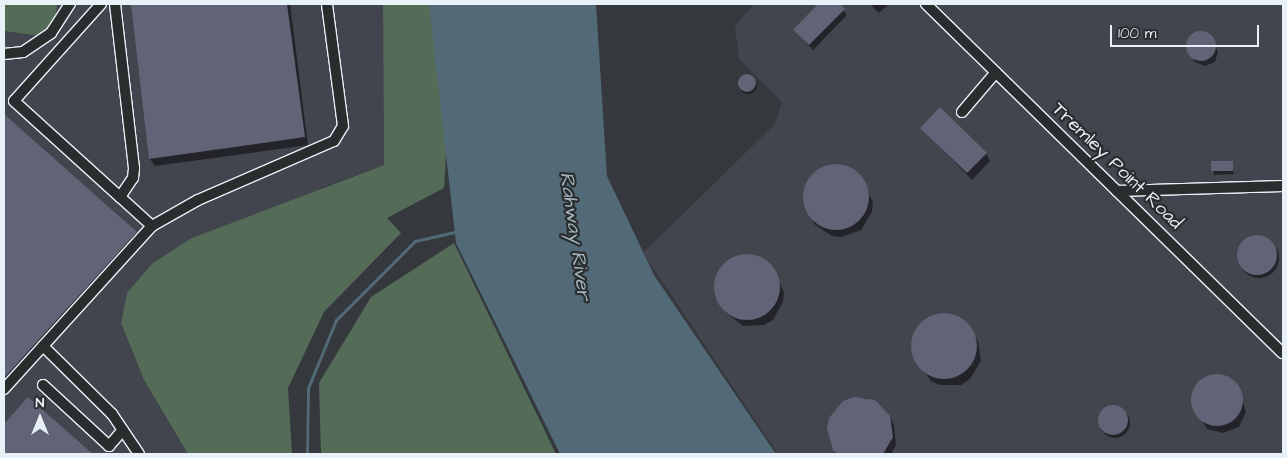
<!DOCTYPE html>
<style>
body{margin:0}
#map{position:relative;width:1287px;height:458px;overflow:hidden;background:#35383c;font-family:"Architects Daughter",sans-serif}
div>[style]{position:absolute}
.built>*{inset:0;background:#42454d}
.green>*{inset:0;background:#546b58}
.water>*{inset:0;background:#526977}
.shadow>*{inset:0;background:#0007}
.round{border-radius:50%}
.stream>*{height:3px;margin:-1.5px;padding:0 1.5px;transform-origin:1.5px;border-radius:1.5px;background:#526977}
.building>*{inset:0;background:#626376}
.roads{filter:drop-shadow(1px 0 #e8f1f8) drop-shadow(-1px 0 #e8f1f8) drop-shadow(0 1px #e8f1f8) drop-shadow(0 -1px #e8f1f8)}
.minor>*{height:10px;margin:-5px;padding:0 5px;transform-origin:5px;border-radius:5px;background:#2a2d2e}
span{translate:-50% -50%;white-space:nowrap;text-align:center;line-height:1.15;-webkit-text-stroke:4.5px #2a2d2e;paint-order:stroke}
.street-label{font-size:19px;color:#e8f1f8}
.water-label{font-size:20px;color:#a4b4be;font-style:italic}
.frame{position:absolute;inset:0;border:5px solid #e8f1f8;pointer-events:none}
.north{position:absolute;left:15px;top:393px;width:50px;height:50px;-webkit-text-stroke:4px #2a2d2e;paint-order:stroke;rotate:0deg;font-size:14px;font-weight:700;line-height:20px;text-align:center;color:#e8f1f8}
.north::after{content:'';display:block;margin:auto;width:18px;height:22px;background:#e8f1f8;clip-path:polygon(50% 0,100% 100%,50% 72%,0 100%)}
.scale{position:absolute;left:1110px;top:25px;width:149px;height:22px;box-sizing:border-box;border:2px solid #e8f1f8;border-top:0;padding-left:6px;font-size:15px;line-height:18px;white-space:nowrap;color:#e8f1f8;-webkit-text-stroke:4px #2a2d2e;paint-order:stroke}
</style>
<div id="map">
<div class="built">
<div style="clip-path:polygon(57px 4px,383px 4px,384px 165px,323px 187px,127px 293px,121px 323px,144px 380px,188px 454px,4px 454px,4px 31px,53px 38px)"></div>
<div style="clip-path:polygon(754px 4px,1283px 4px,1283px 454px,778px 454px,643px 253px,775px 124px,782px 102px,739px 59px,735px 26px)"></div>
</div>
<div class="green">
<div style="clip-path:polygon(4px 4px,57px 4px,54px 38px,4px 31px)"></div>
<div style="clip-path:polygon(383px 4px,444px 4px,448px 123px,444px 188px,387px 218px,401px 233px,324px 312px,288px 388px,292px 454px,188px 454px,144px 380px,121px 323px,127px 293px,153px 263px,192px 238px,384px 165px)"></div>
<div style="clip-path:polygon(454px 243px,556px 454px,321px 454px,319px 383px,371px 297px)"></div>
</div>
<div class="water">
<div style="clip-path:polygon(429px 4px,596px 4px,607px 176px,654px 275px,776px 454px,560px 454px,456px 243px)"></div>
</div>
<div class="shadow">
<div style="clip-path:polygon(132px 4px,290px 4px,308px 145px,155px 166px,150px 159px)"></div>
<div style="clip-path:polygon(820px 4px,838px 4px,847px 15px,813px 50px,794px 30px)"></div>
<div style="clip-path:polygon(870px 4px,888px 4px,888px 5px,879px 13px)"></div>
<div style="clip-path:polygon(1201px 33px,1211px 36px,1218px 52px,1215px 62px,1205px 66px,1195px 62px,1193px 59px,1208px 62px,1192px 56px,1187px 46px,1191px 37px)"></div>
<div class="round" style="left:739px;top:76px;width:18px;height:18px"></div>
<div style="clip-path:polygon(6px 117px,136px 233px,141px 240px,4px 388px)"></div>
<div style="clip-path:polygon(922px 128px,986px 153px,990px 161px,972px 180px)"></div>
<div style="clip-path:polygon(1212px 162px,1232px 162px,1234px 174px,1214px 175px)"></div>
<div style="clip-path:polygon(840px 165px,859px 174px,873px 202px,872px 212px,861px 230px,842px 237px,832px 236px,814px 224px,804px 196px,811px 176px,820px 169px)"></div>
<div class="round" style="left:1239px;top:238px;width:40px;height:40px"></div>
<div style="clip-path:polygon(741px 255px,751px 255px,770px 264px,784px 292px,783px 302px,773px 320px,764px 325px,743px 326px,724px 311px,743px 321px,721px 306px,715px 286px,723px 266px)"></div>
<div style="clip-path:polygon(949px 314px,959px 318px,973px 333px,978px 341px,981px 361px,970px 379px,961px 385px,940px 385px,931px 381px,914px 356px,914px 334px,928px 319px)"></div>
<div style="clip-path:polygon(1216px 376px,1232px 381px,1238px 387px,1246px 412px,1239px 427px,1223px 433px,1207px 429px,1194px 407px,1197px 386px)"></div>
<div style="clip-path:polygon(865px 398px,874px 401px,889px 416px,894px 425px,896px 445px,891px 454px,837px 454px,834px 449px,844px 402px)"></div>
<div style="clip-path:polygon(28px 399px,91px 454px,4px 454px,4px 425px)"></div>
<div class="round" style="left:1100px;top:408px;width:30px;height:30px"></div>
</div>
<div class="stream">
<div style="left:307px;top:454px;width:66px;rotate:-89.1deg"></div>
<div style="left:308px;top:388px;width:74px;rotate:-67.6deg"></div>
<div style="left:336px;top:320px;width:112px;rotate:-45deg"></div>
<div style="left:415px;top:241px;width:45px;rotate:-12.8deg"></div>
</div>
<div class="building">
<div style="clip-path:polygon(131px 4px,287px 4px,305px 137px,149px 159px)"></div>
<div style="clip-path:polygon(818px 4px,840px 4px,845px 9px,809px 45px,793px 30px)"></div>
<div class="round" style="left:1186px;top:31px;width:30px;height:30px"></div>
<div class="round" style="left:738px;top:74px;width:18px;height:18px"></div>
<div style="clip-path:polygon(940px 107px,987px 153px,967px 173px,920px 128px)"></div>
<div style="clip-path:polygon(4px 114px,137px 232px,4px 378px)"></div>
<div style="clip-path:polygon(1211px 161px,1233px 161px,1233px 171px,1211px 171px)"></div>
<div class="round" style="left:803px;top:164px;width:66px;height:66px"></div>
<div class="round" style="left:1237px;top:235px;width:40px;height:40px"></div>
<div class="round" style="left:714px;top:254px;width:66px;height:66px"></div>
<div class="round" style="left:911px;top:313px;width:66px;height:66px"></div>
<div class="round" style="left:1191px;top:374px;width:52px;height:52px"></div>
<div style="clip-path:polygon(28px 397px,93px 454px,4px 454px,4px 424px)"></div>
<div style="clip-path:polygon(854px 397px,875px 400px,890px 416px,893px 437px,883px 454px,838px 454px,833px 450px,827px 429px,829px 418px,843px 401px)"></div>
<div class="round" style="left:1098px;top:405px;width:30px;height:30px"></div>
</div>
<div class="roads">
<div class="minor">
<div style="left:101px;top:4px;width:130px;rotate:131.9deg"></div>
<div style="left:14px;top:101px;width:143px;rotate:42.2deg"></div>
<div style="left:120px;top:197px;width:23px;rotate:-56deg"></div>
<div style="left:133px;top:178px;width:10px;rotate:-84deg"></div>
<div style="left:134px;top:168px;width:165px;rotate:-96.6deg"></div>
<div style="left:926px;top:4px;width:499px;rotate:44.4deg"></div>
<div style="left:4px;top:54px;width:19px;rotate:-6deg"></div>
<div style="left:23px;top:52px;width:34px;rotate:-34deg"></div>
<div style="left:51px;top:33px;width:35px;rotate:-57deg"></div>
<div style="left:962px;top:112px;width:52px;rotate:-49.6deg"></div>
<div style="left:1117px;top:191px;width:166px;rotate:-1.7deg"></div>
<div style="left:120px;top:197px;width:43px;rotate:42.2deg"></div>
<div style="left:43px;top:346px;width:97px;rotate:44.6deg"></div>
<div style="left:112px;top:414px;width:48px;rotate:56deg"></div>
<div style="left:43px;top:385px;width:90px;rotate:42.7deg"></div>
<div style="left:109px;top:446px;width:21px;rotate:-49deg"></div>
<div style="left:4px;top:389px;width:220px;rotate:-47.8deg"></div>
<div style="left:152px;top:226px;width:53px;rotate:-29.5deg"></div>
<div style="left:198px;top:200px;width:148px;rotate:-23.5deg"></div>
<div style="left:334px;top:141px;width:17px;rotate:-59deg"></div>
<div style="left:343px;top:126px;width:123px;rotate:-97.5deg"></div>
</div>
</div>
<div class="street-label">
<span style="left:1117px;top:166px;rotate:44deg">Tremley Point Road</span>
</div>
<div class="water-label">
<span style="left:575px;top:236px;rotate:82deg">Rahway River</span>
</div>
<div class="frame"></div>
<div class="north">N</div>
<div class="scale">100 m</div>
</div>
